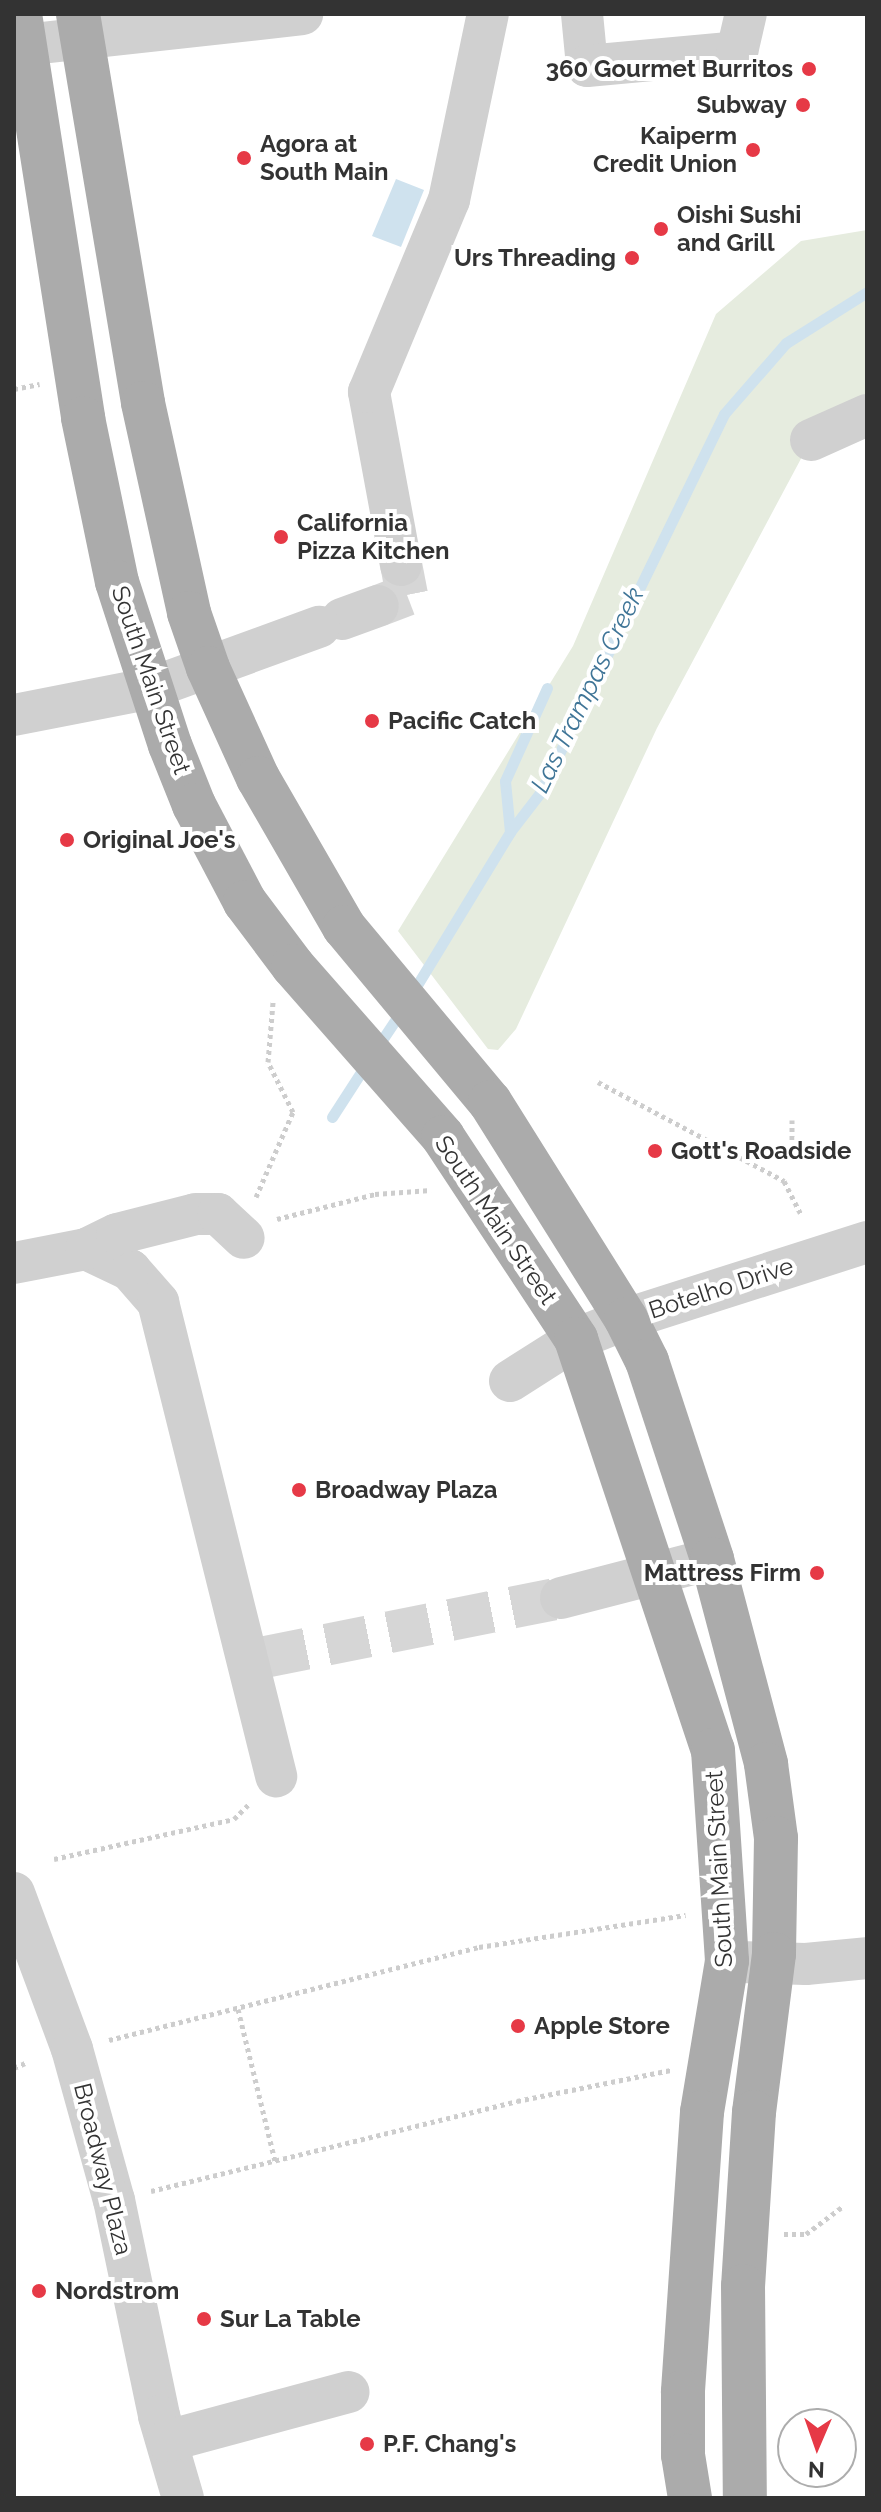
<!DOCTYPE html>
<style>
body{margin:0}
#map{position:relative;width:881px;height:2512px;overflow:hidden;background:#fff;font-family:Raleway,sans-serif}
div>[style]{position:absolute}
.green>*{inset:0;background:#e6ecdf}
.water>*{inset:0;background:#cfe2ee}
.stream>*{height:11px;margin:-5.5px;padding:0 5.5px;transform-origin:5.5px;border-radius:5.5px;background:#cfe2ee}
.minor-tunnel>*{height:42px;margin-top:-21px;transform-origin:0;background:repeating-linear-gradient(90deg,#d6d6d6 0 42px,transparent 0 63px)}
.path>*{height:5px;margin-top:-2.5px;transform-origin:0;background:repeating-linear-gradient(90deg,#cdcdcd 0 4px,transparent 0 8px)}
.minor>*{height:42px;margin:-21px;padding:0 21px;transform-origin:21px;border-radius:21px;background:#d0d0d0}
.major>*{height:44px;margin:-22px;padding:0 22px;transform-origin:22px;border-radius:22px;background:#ababab}
.dots>*{width:22px;height:22px;translate:-50% -50%;box-sizing:border-box;border:4px solid #fff;border-radius:50%}
span{translate:-50% -50%;white-space:nowrap;text-align:center;line-height:1.15;-webkit-text-stroke:8px #fff;paint-order:stroke}
.poi-label{font-size:24px;color:#333;font-weight:700}
.right{translate:-100% -50%;text-align:right}
.left{translate:0 -50%;text-align:left}
.street-label{font-size:24px;color:#333}
.water-label{font-size:26px;color:#3f7597;font-style:italic}
.frame{position:absolute;inset:0;border:16px solid #333;pointer-events:none}
.north{position:absolute;left:777px;top:2408px;width:80px;height:80px;box-sizing:border-box;background:#fff;border:2px solid #adadad;border-radius:50%;rotate:182deg;font-size:22px;font-weight:700;line-height:32px;text-align:center;color:#333}
.north::after{content:'';display:block;margin:auto;width:28px;height:36px;background:#e63946;clip-path:polygon(50% 0,100% 100%,50% 72%,0 100%)}
</style>
<div id="map">
<div class="green">
<div style="clip-path:polygon(867px 230px,867px 415px,811px 440px,657px 728px,516px 1029px,498px 1050px,488px 1049px,398px 931px,573px 646px,716px 314px,801px 241px)"></div>
</div>
<div class="water">
<div style="clip-path:polygon(396px 179px,424px 190px,401px 247px,372px 236px)"></div>
</div>
<div class="stream">
<div style="left:510px;top:832px;width:51px;rotate:-95.6deg"></div>
<div style="left:505px;top:781px;width:102px;rotate:-65.7deg"></div>
<div style="left:411px;top:995px;width:191px;rotate:-58.7deg"></div>
<div style="left:510px;top:832px;width:49px;rotate:-52.4deg"></div>
<div style="left:540px;top:793px;width:421px;rotate:-64.1deg"></div>
<div style="left:724px;top:414px;width:94px;rotate:-48.9deg"></div>
<div style="left:786px;top:343px;width:96px;rotate:-32.2deg"></div>
<div style="left:376px;top:1049px;width:47px;rotate:-56.3deg"></div>
<div style="left:332px;top:1117px;width:64px;rotate:-57.1deg"></div>
</div>
<div class="minor-tunnel">
<div style="left:378px;top:606px;width:31px;rotate:-21deg"></div>
<div style="left:407px;top:595px;width:31px;rotate:-101deg"></div>
<div style="left:265px;top:1657px;width:302px;rotate:-11.3deg"></div>
</div>
<div class="path">
<div style="left:14px;top:389px;width:26px;rotate:-11deg"></div>
<div style="left:598px;top:1082px;width:211px;rotate:28deg"></div>
<div style="left:784px;top:1181px;width:36px;rotate:63deg"></div>
<div style="left:792px;top:1120px;width:30px;rotate:90deg"></div>
<div style="left:256px;top:1197px;width:93px;rotate:-66.5deg"></div>
<div style="left:293px;top:1112px;width:56px;rotate:-116.6deg"></div>
<div style="left:268px;top:1062px;width:60px;rotate:-85.2deg"></div>
<div style="left:277px;top:1219px;width:101px;rotate:-14.3deg"></div>
<div style="left:375px;top:1194px;width:56px;rotate:-4.1deg"></div>
<div style="left:54px;top:1859px;width:184px;rotate:-12.5deg"></div>
<div style="left:234px;top:1819px;width:23px;rotate:-45deg"></div>
<div style="left:238px;top:2009px;width:156px;rotate:76.3deg"></div>
<div style="left:109px;top:2040px;width:382px;rotate:-14.1deg"></div>
<div style="left:479px;top:1947px;width:209px;rotate:-8.8deg"></div>
<div style="left:14px;top:2068px;width:12px;rotate:-24deg"></div>
<div style="left:151px;top:2191px;width:377px;rotate:-13.8deg"></div>
<div style="left:517px;top:2101px;width:157px;rotate:-11.4deg"></div>
<div style="left:784px;top:2234px;width:22px"></div>
<div style="left:806px;top:2234px;width:45px;rotate:-36.9deg"></div>
</div>
<div class="minor">
<div style="left:582px;top:14px;width:52px;rotate:84.5deg"></div>
<div style="left:587px;top:66px;width:151px;rotate:-5.3deg"></div>
<div style="left:737px;top:52px;width:39px;rotate:-77deg"></div>
<div style="left:14px;top:46px;width:290px;rotate:-6.3deg"></div>
<div style="left:811px;top:440px;width:61px;rotate:-24.1deg"></div>
<div style="left:401px;top:565px;width:176px;rotate:-100.5deg"></div>
<div style="left:369px;top:392px;width:208px;rotate:-67.4deg"></div>
<div style="left:449px;top:200px;width:190px;rotate:-78.2deg"></div>
<div style="left:342px;top:619px;width:38px;rotate:-20deg"></div>
<div style="left:14px;top:715px;width:140px;rotate:-11.1deg"></div>
<div style="left:151px;top:688px;width:179px;rotate:-20deg"></div>
<div style="left:86px;top:1249px;width:49px;rotate:25.5deg"></div>
<div style="left:130px;top:1270px;width:43px;rotate:48.8deg"></div>
<div style="left:158px;top:1302px;width:489px;rotate:76deg"></div>
<div style="left:14px;top:1263px;width:73px;rotate:-11deg"></div>
<div style="left:86px;top:1249px;width:34px;rotate:-26deg"></div>
<div style="left:117px;top:1234px;width:81px;rotate:-14.2deg"></div>
<div style="left:196px;top:1214px;width:22px"></div>
<div style="left:218px;top:1214px;width:35px;rotate:43deg"></div>
<div style="left:510px;top:1381px;width:78px;rotate:-32.5deg"></div>
<div style="left:576px;top:1339px;width:54px;rotate:-21.8deg"></div>
<div style="left:626px;top:1319px;width:253px;rotate:-17.7deg"></div>
<div style="left:561px;top:1598px;width:156px;rotate:-14.5deg"></div>
<div style="left:14px;top:1893px;width:166px;rotate:69.6deg"></div>
<div style="left:72px;top:2049px;width:157px;rotate:74.5deg"></div>
<div style="left:114px;top:2200px;width:221px;rotate:78.2deg"></div>
<div style="left:159px;top:2416px;width:85px;rotate:73.7deg"></div>
<div style="left:740px;top:1962px;width:66px;rotate:1.7deg"></div>
<div style="left:806px;top:1964px;width:61px;rotate:-5.6deg"></div>
<div style="left:167px;top:2441px;width:188px;rotate:-15.1deg"></div>
</div>
<div class="major">
<div style="left:20px;top:14px;width:409px;rotate:81.1deg"></div>
<div style="left:83px;top:418px;width:167px;rotate:78.3deg"></div>
<div style="left:117px;top:582px;width:171px;rotate:72deg"></div>
<div style="left:170px;top:745px;width:65px;rotate:68.2deg"></div>
<div style="left:194px;top:805px;width:110px;rotate:62.3deg"></div>
<div style="left:245px;top:902px;width:80px;rotate:53.1deg"></div>
<div style="left:293px;top:966px;width:227px;rotate:48.7deg"></div>
<div style="left:443px;top:1137px;width:242px;rotate:56.6deg"></div>
<div style="left:576px;top:1339px;width:433px;rotate:71.6deg"></div>
<div style="left:713px;top:1750px;width:211px;rotate:86.2deg"></div>
<div style="left:727px;top:1961px;width:153px;rotate:99.4deg"></div>
<div style="left:702px;top:2112px;width:281px;rotate:93.9deg"></div>
<div style="left:683px;top:2392px;width:63px;rotate:90deg"></div>
<div style="left:683px;top:2455px;width:44px;rotate:80.8deg"></div>
<div style="left:78px;top:14px;width:394px;rotate:80.5deg"></div>
<div style="left:143px;top:403px;width:215px;rotate:77.6deg"></div>
<div style="left:189px;top:613px;width:58px;rotate:70.9deg"></div>
<div style="left:208px;top:668px;width:121px;rotate:65.6deg"></div>
<div style="left:258px;top:778px;width:172px;rotate:60deg"></div>
<div style="left:344px;top:927px;width:228px;rotate:50.2deg"></div>
<div style="left:490px;top:1102px;width:256px;rotate:57.9deg"></div>
<div style="left:626px;top:1319px;width:47px;rotate:63.4deg"></div>
<div style="left:647px;top:1361px;width:208px;rotate:71.8deg"></div>
<div style="left:712px;top:1559px;width:212px;rotate:75.2deg"></div>
<div style="left:766px;top:1764px;width:75px;rotate:82.3deg"></div>
<div style="left:776px;top:1838px;width:116px;rotate:91deg"></div>
<div style="left:774px;top:1954px;width:159px;rotate:97.2deg"></div>
<div style="left:754px;top:2112px;width:174px;rotate:93.6deg"></div>
<div style="left:743px;top:2286px;width:212px;rotate:89.5deg"></div>
</div>
<div class="dots">
<div style="left:809px;top:69px;background:#e63946"></div>
<div style="left:803px;top:105px;background:#e63946"></div>
<div style="left:753px;top:150px;background:#e63946"></div>
<div style="left:244px;top:158px;background:#e63946"></div>
<div style="left:661px;top:229px;background:#e63946"></div>
<div style="left:632px;top:258px;background:#e63946"></div>
<div style="left:281px;top:537px;background:#e63946"></div>
<div style="left:372px;top:721px;background:#e63946"></div>
<div style="left:67px;top:840px;background:#e63946"></div>
<div style="left:655px;top:1151px;background:#e63946"></div>
<div style="left:299px;top:1490px;background:#e63946"></div>
<div style="left:817px;top:1573px;background:#e63946"></div>
<div style="left:518px;top:2026px;background:#e63946"></div>
<div style="left:39px;top:2291px;background:#e63946"></div>
<div style="left:204px;top:2319px;background:#e63946"></div>
<div style="left:367px;top:2444px;background:#e63946"></div>
</div>
<div class="poi-label">
<span class="right" style="left:793px;top:69px">360 Gourmet Burritos</span>
<span class="right" style="left:787px;top:105px">Subway</span>
<span class="right" style="left:737px;top:150px">Kaiperm<br>Credit Union</span>
<span class="left" style="left:260px;top:158px">Agora at<br>South Main</span>
<span class="left" style="left:677px;top:229px">Oishi Sushi<br>and Grill</span>
<span class="right" style="left:616px;top:258px">Urs Threading</span>
<span class="left" style="left:297px;top:537px">California<br>Pizza Kitchen</span>
<span class="left" style="left:388px;top:721px">Pacific Catch</span>
<span class="left" style="left:83px;top:840px">Original Joe's</span>
<span class="left" style="left:671px;top:1151px">Gott's Roadside</span>
<span class="left" style="left:315px;top:1490px">Broadway Plaza</span>
<span class="right" style="left:801px;top:1573px">Mattress Firm</span>
<span class="left" style="left:534px;top:2026px">Apple Store</span>
<span class="left" style="left:55px;top:2291px">Nordstrom</span>
<span class="left" style="left:220px;top:2319px">Sur La Table</span>
<span class="left" style="left:383px;top:2444px">P.F. Chang's</span>
</div>
<div class="street-label">
<span style="left:151px;top:680px;rotate:71deg">South Main Street</span>
<span style="left:496px;top:1220px;rotate:56deg">South Main Street</span>
<span style="left:721px;top:1288px;rotate:-18deg">Botelho Drive</span>
<span style="left:719px;top:1869px;rotate:-93deg">South Main Street</span>
<span style="left:103px;top:2169px;rotate:76deg">Broadway Plaza</span>
</div>
<div class="water-label">
<span style="left:588px;top:690px;rotate:-64deg">Las Trampas Creek</span>
</div>
<div class="frame"></div>
<div class="north">N</div>
</div>
